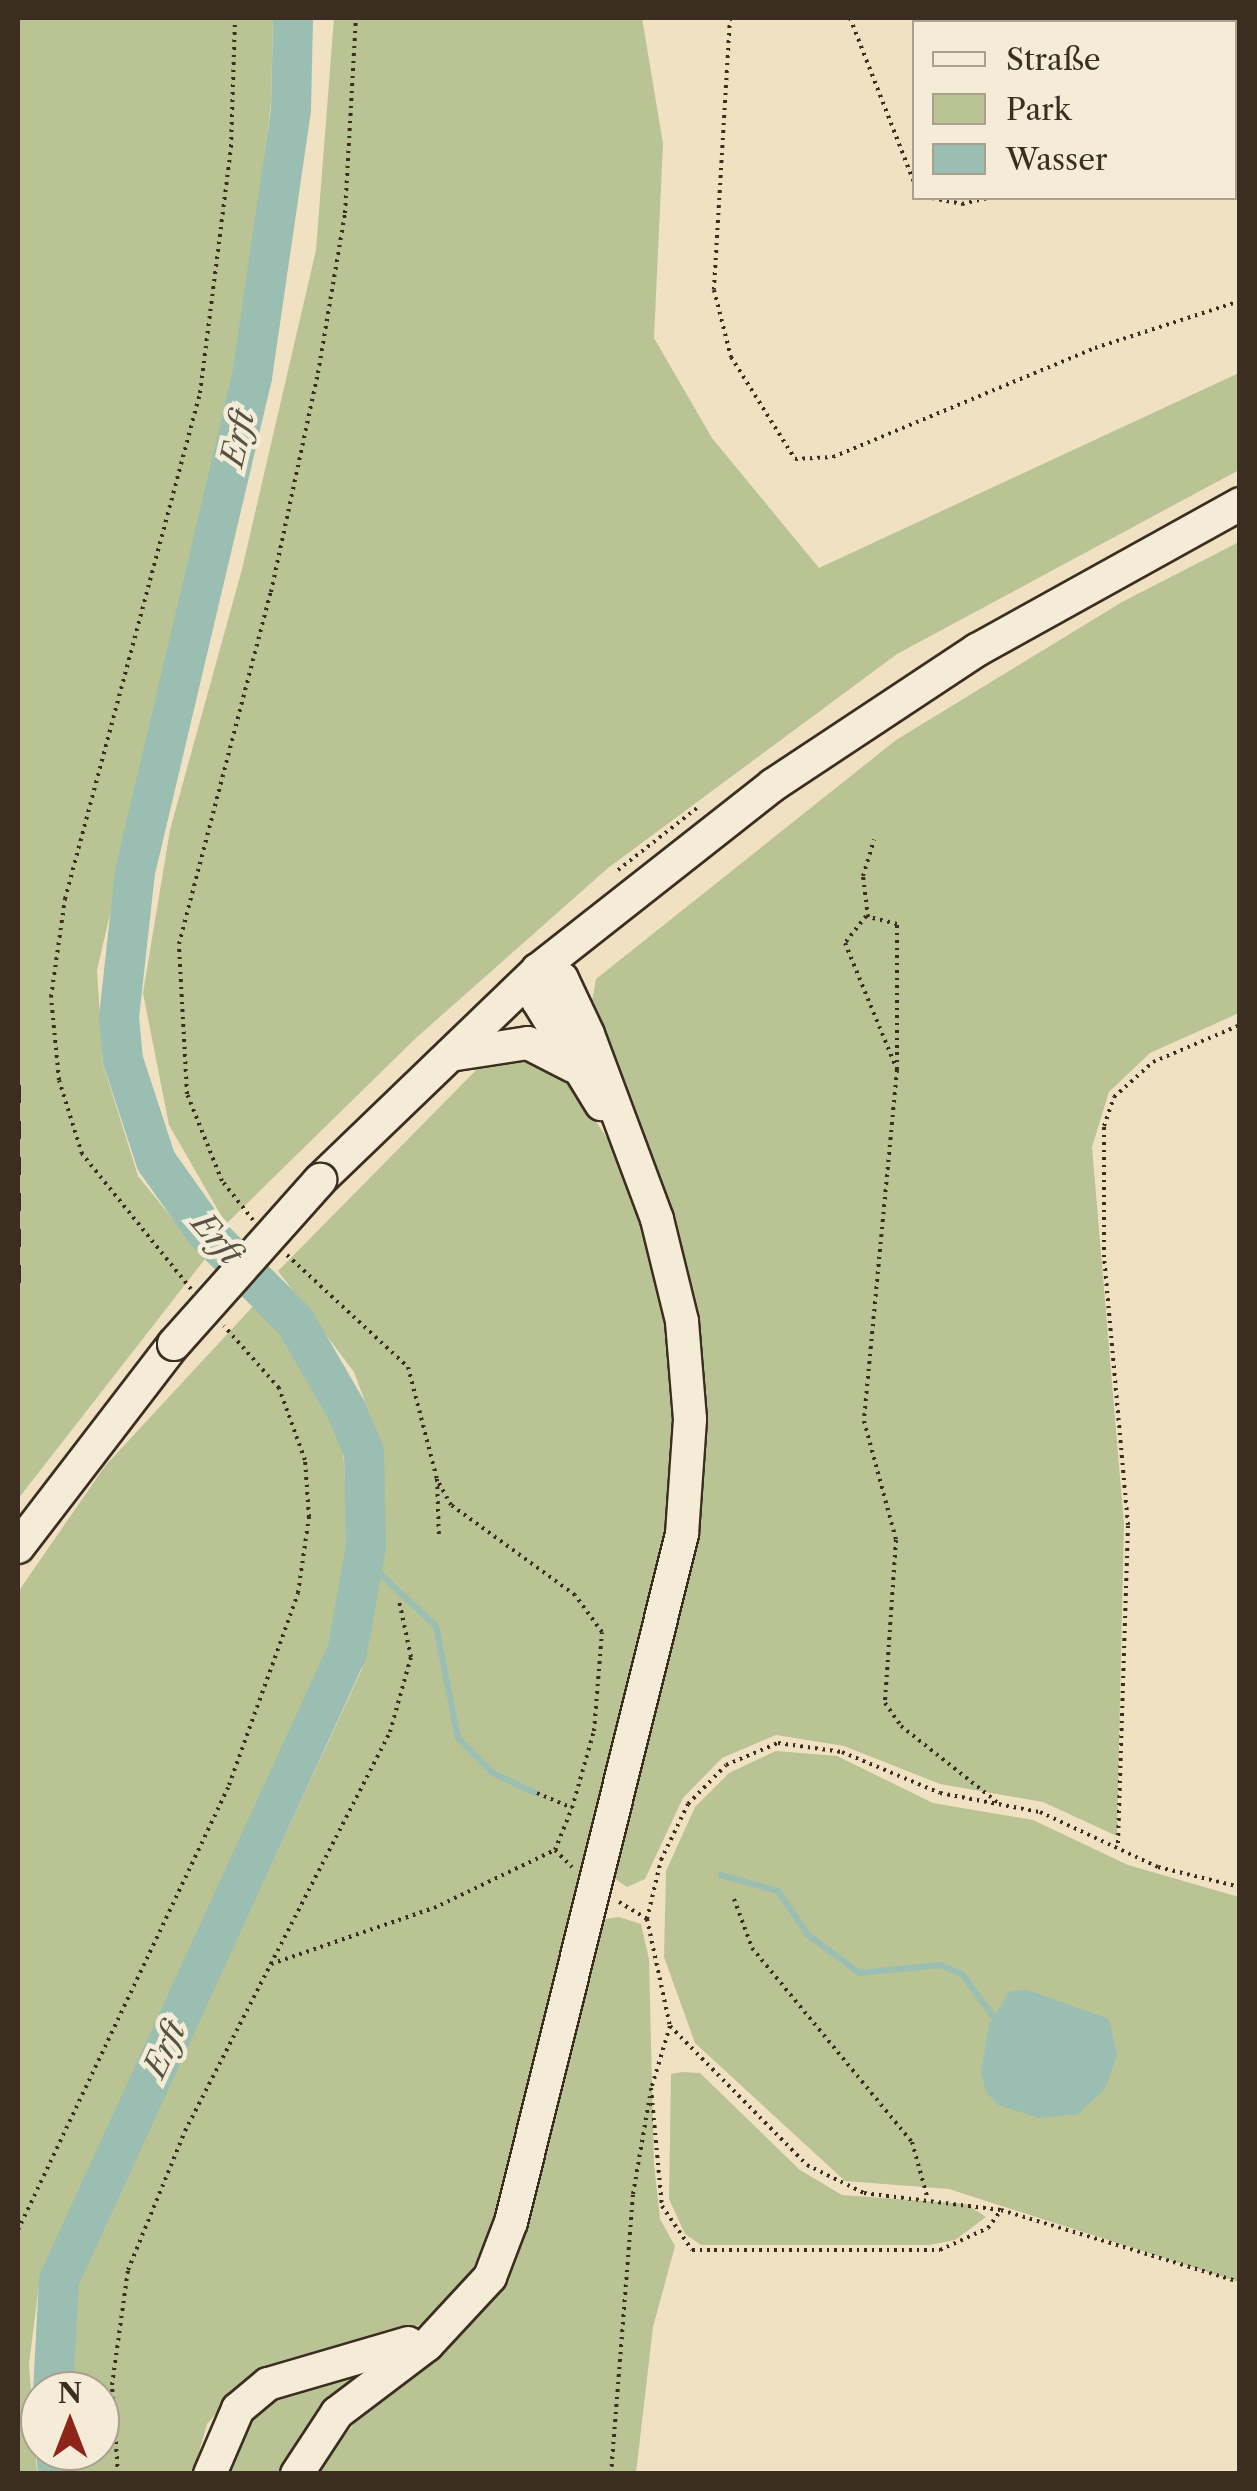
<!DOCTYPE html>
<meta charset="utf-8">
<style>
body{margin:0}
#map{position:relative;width:1257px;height:2491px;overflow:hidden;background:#f0e1c3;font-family:"Libre Caslon Text",serif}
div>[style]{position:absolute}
.green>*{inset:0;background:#b9c394}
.water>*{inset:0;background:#9abeb2}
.stream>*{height:6px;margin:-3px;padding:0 3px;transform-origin:3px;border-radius:3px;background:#9abeb2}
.river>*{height:40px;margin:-20px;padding:0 20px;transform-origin:20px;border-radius:20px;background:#9abeb2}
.path>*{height:4px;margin-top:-2px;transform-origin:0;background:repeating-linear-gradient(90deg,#3b2e21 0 2.5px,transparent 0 7.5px)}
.roads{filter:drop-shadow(2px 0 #3b2e21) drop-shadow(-2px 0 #3b2e21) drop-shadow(0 2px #3b2e21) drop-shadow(0 -2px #3b2e21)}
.secondary>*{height:32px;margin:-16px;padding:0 16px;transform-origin:16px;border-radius:16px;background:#f5ecd8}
.rail>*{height:6px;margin-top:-3px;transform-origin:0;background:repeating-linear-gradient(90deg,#3b2e21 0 18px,transparent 0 36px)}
.bridges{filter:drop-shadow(2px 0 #3b2e21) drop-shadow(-2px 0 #3b2e21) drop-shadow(0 2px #3b2e21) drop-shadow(0 -2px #3b2e21)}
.secondary-bridge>*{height:32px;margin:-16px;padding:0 16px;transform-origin:16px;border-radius:16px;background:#f5ecd8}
span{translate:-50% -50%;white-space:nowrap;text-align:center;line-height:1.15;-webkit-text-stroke:9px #f5ecd8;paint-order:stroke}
.water-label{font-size:32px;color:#535245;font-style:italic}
.frame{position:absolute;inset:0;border:20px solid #3b2e21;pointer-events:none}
.legend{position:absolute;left:912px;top:20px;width:325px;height:180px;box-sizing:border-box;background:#f5ecd8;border:2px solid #aba08f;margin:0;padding:12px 18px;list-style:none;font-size:30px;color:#3b2e21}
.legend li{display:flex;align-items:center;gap:20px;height:50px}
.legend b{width:50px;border:2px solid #aba08f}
.north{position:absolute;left:20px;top:2371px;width:100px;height:100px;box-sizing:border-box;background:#f5ecd8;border:2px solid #aba08f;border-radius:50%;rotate:0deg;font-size:28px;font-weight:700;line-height:40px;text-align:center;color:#3b2e21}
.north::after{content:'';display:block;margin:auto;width:35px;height:45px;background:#8f2418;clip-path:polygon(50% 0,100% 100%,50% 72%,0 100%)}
</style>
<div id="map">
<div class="green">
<div style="clip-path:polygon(18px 18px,273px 18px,271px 103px,237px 371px,97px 970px,103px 1064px,138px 1176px,205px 1259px,18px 1499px)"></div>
<div style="clip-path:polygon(334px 18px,642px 18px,663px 144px,654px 338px,712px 438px,819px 568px,1239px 373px,1239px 470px,897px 654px,608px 868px,416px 1038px,226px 1224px,169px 1125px,143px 993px,170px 830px,242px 569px,316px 250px)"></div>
<div style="clip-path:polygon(1239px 542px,1239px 1013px,1150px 1053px,1109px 1092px,1092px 1147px,1124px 1524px,1117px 1836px,1043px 1802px,940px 1784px,844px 1746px,776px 1735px,722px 1758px,683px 1798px,645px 1879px,627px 1887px,614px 1878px,696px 1543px,708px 1419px,699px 1315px,673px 1214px,591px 1006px,596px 979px,896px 740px,1122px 602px)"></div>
<div style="clip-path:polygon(489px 1057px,532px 1057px,562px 1070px,607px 1138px,645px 1229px,669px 1321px,677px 1417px,669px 1532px,498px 2222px,458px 2295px,419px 2325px,239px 2387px,207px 2424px,193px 2473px,78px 2473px,76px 2451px,100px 2451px,100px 2391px,71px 2391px,77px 2284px,362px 1669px,382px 1561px,382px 1447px,354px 1372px,278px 1271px)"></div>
<div style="clip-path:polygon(257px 1302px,308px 1369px,343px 1447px,348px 1542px,327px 1651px,40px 2277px,29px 2364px,37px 2473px,18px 2473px,18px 1592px,105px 1466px)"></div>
<div style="clip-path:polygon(776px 1751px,837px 1756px,933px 1803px,1033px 1820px,1128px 1865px,1239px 1897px,1239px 2282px,949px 2189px,845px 2181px,695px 2043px,664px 1957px,666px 1871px,695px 1807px,729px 1773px)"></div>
<div style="clip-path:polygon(619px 1917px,641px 1924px,649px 1959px,654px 2164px,660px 2219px,675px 2246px,653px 2327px,636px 2473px,313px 2474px,381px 2391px,473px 2321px,514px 2260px,605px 1919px)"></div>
<div style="clip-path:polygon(682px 2072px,700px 2073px,800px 2170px,842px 2195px,966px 2204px,986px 2217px,955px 2240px,929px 2245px,701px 2245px,685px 2234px,669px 2199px,671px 2074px)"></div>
<div style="clip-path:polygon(370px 2367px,283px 2473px,218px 2474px,259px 2402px)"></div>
</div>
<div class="water">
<div style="clip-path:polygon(1027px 1990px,1109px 2019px,1117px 2055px,1105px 2089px,1078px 2114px,1039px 2118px,998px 2105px,986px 2092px,981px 2072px,989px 2024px,1010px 1991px)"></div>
</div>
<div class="stream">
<div style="left:364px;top:1559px;width:98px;rotate:42.9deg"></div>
<div style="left:436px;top:1626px;width:114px;rotate:78.9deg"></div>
<div style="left:458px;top:1738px;width:49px;rotate:45deg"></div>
<div style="left:493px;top:1773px;width:47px;rotate:25.5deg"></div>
<div style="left:721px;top:1875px;width:59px;rotate:15.7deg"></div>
<div style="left:778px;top:1891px;width:53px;rotate:55.7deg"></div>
<div style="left:808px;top:1935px;width:64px;rotate:36.2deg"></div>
<div style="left:860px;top:1973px;width:81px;rotate:-5.6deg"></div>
<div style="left:941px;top:1965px;width:24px;rotate:24deg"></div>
<div style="left:963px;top:1975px;width:49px;rotate:54.1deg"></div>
</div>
<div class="river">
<div style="left:53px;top:2391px;width:111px;rotate:-86.9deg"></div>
<div style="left:59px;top:2280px;width:691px;rotate:-65.36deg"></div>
<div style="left:347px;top:1652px;width:107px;rotate:-79.7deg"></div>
<div style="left:366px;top:1547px;width:95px;rotate:-91.2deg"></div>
<div style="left:364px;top:1452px;width:44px;rotate:-112.5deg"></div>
<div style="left:347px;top:1411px;width:104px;rotate:-120deg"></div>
<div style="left:295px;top:1321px;width:124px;rotate:-135deg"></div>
<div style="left:207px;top:1233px;width:88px;rotate:-125.3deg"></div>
<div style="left:156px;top:1161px;width:106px;rotate:-108.1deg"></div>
<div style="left:123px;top:1060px;width:43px;rotate:-95.3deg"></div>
<div style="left:119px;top:1017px;width:146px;rotate:-83.7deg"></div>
<div style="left:135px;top:872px;width:509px;rotate:-76.7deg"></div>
<div style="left:252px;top:377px;width:271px;rotate:-81.7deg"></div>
<div style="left:291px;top:109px;width:91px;rotate:-88.7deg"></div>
<div style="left:56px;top:2451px;width:23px;rotate:85deg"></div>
</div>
<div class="path">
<div style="left:730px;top:18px;width:272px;rotate:93.4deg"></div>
<div style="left:714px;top:290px;width:69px;rotate:75.8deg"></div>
<div style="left:731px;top:357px;width:120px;rotate:57.9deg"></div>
<div style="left:795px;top:459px;width:38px;rotate:-3deg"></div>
<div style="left:833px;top:457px;width:284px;rotate:-22.6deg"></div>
<div style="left:1095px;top:348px;width:152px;rotate:-18deg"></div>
<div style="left:850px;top:18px;width:176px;rotate:68.7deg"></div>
<div style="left:932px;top:198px;width:31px;rotate:11deg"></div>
<div style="left:962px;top:204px;width:26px;rotate:-13deg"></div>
<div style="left:618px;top:870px;width:100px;rotate:-38.1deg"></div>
<div style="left:868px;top:917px;width:41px;rotate:-97deg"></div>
<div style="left:863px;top:876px;width:38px;rotate:-73deg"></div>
<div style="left:897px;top:1070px;width:146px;rotate:-90deg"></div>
<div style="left:897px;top:924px;width:32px;rotate:-166deg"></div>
<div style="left:866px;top:916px;width:34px;rotate:128deg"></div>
<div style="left:845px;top:943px;width:137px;rotate:67.7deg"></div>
<div style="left:897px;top:1070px;width:353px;rotate:95.4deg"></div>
<div style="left:864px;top:1421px;width:123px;rotate:74.9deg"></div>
<div style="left:896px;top:1540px;width:163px;rotate:93.9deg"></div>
<div style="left:885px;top:1703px;width:28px;rotate:55deg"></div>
<div style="left:901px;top:1726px;width:124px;rotate:38.4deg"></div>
<div style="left:253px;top:1220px;width:50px;rotate:-128.5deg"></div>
<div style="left:222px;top:1181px;width:94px;rotate:-111.9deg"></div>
<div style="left:187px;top:1094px;width:150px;rotate:-93.1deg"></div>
<div style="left:179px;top:944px;width:364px;rotate:-75.4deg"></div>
<div style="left:271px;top:592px;width:224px;rotate:-77.9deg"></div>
<div style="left:318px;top:373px;width:162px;rotate:-80.4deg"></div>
<div style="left:345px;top:213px;width:195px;rotate:-86.8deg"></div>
<div style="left:287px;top:1255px;width:165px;rotate:42.8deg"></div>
<div style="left:408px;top:1367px;width:116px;rotate:75.5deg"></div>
<div style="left:437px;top:1479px;width:60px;rotate:88.1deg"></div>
<div style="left:191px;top:1289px;width:174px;rotate:-128.9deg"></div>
<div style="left:82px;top:1154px;width:77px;rotate:-107.3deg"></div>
<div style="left:59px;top:1080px;width:83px;rotate:-95.5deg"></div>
<div style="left:51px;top:997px;width:99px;rotate:-81.9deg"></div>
<div style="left:65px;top:899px;width:524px;rotate:-75.06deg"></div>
<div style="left:200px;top:393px;width:248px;rotate:-82.8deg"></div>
<div style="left:231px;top:147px;width:129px;rotate:-88.2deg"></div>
<div style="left:537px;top:1793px;width:38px;rotate:23deg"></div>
<div style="left:1118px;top:1843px;width:318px;rotate:-88.2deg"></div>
<div style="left:1128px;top:1525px;width:269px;rotate:-95.1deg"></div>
<div style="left:1104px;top:1257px;width:131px;rotate:-90deg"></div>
<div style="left:1104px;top:1126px;width:31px;rotate:-71deg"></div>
<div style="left:1114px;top:1097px;width:52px;rotate:-41.9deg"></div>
<div style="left:1153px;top:1062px;width:95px;rotate:-23deg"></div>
<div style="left:555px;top:1850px;width:24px;rotate:45deg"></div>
<div style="left:734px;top:1899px;width:52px;rotate:69.8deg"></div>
<div style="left:752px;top:1948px;width:251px;rotate:50.5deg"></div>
<div style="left:912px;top:2142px;width:56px;rotate:74.5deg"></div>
<div style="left:619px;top:1902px;width:33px;rotate:31deg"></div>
<div style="left:647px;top:1919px;width:109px;rotate:77.9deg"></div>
<div style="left:670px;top:2026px;width:63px;rotate:106.7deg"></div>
<div style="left:647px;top:1919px;width:61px;rotate:-76.7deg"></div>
<div style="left:661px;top:1860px;width:62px;rotate:-64.3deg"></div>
<div style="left:688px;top:1804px;width:54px;rotate:-45.7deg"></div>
<div style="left:726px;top:1765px;width:56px;rotate:-22.9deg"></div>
<div style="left:778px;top:1743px;width:65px;rotate:8deg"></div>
<div style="left:842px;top:1752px;width:106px;rotate:22.7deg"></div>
<div style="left:940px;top:1793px;width:102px;rotate:10.8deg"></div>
<div style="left:1040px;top:1812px;width:130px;rotate:25deg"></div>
<div style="left:1158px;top:1867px;width:84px;rotate:13.7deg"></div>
<div style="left:271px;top:1964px;width:172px;rotate:-19deg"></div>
<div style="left:434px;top:1908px;width:134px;rotate:-25.6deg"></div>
<div style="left:555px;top:1850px;width:45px;rotate:-68deg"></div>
<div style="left:572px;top:1808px;width:80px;rotate:-74.1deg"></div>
<div style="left:594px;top:1731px;width:99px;rotate:-85.4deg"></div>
<div style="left:602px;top:1632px;width:46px;rotate:-126.1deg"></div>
<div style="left:575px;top:1595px;width:153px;rotate:-144deg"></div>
<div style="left:451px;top:1505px;width:25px;rotate:-119deg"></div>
<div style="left:670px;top:2026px;width:195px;rotate:45.4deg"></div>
<div style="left:807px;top:2165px;width:64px;rotate:26.2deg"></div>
<div style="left:864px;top:2193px;width:138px;rotate:7.1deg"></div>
<div style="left:651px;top:2088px;width:119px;rotate:84.7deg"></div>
<div style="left:662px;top:2206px;width:53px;rotate:55.7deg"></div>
<div style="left:692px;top:2250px;width:248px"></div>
<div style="left:940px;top:2250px;width:53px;rotate:-24.6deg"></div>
<div style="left:988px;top:2228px;width:22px;rotate:-54deg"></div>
<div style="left:1001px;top:2210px;width:250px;rotate:16.8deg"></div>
<div style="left:18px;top:2230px;width:492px;rotate:-64.6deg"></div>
<div style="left:229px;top:1785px;width:204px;rotate:-70.2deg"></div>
<div style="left:298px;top:1593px;width:77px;rotate:-81.8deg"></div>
<div style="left:309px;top:1517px;width:57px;rotate:-94deg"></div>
<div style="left:305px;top:1460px;width:77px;rotate:-109.9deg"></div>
<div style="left:279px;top:1388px;width:83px;rotate:-131.6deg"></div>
<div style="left:118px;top:2474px;width:89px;rotate:-93.9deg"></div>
<div style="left:112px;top:2385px;width:116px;rotate:-82.1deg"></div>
<div style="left:128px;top:2270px;width:150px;rotate:-67.7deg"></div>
<div style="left:185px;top:2131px;width:449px;rotate:-62.8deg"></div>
<div style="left:390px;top:1732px;width:78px;rotate:-74.4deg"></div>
<div style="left:411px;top:1657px;width:57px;rotate:-102.1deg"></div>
<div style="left:611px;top:2474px;width:281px;rotate:-85.5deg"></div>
<div style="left:633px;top:2194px;width:99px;rotate:-80.2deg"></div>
</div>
<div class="roads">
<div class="secondary">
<div style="left:538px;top:970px;width:31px;rotate:90deg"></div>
<div style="left:538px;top:1001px;width:121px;rotate:58.5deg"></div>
<div style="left:450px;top:1055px;width:79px;rotate:-8.7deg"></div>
<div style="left:528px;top:1043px;width:51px;rotate:27.1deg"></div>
<div style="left:320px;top:1180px;width:303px;rotate:-43.9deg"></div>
<div style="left:538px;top:970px;width:299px;rotate:-38.2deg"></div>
<div style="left:773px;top:785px;width:245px;rotate:-33.5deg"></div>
<div style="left:977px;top:650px;width:301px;rotate:-29deg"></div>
<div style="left:18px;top:1547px;width:256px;rotate:-52.5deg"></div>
<div style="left:210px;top:2474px;width:71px;rotate:-66.7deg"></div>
<div style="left:238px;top:2409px;width:39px;rotate:-40deg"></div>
<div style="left:268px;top:2384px;width:146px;rotate:-16.3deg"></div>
<div style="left:297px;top:2474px;width:73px;rotate:-56.7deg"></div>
<div style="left:337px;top:2413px;width:113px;rotate:-37.1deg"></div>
<div style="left:427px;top:2345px;width:93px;rotate:-47.2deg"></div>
<div style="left:490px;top:2277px;width:59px;rotate:-69.1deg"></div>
<div style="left:511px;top:2222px;width:709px;rotate:-76.04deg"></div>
<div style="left:682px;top:1534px;width:115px;rotate:-86deg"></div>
<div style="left:690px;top:1419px;width:98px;rotate:-94.7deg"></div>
<div style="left:682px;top:1321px;width:105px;rotate:-103.8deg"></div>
<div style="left:657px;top:1219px;width:197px;rotate:-110.5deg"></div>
<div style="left:588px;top:1034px;width:61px;rotate:-115.3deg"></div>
<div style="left:562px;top:979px;width:26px;rotate:-159deg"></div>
</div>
</div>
<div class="rail">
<div style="left:18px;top:1085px;width:213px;rotate:90deg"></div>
</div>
<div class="bridges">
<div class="secondary-bridge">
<div style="left:174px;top:1344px;width:220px;rotate:-48.3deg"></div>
</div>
</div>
<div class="water-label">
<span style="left:238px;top:438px;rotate:-77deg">Erft</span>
<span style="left:217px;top:1239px;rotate:49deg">Erft</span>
<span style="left:165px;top:2049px;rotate:-65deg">Erft</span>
</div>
<div class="frame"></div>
<ul class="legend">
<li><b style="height:12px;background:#f5ecd8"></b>Straße</li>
<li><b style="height:28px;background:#b9c394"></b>Park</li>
<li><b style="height:28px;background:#9abeb2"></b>Wasser</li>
</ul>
<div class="north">N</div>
</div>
